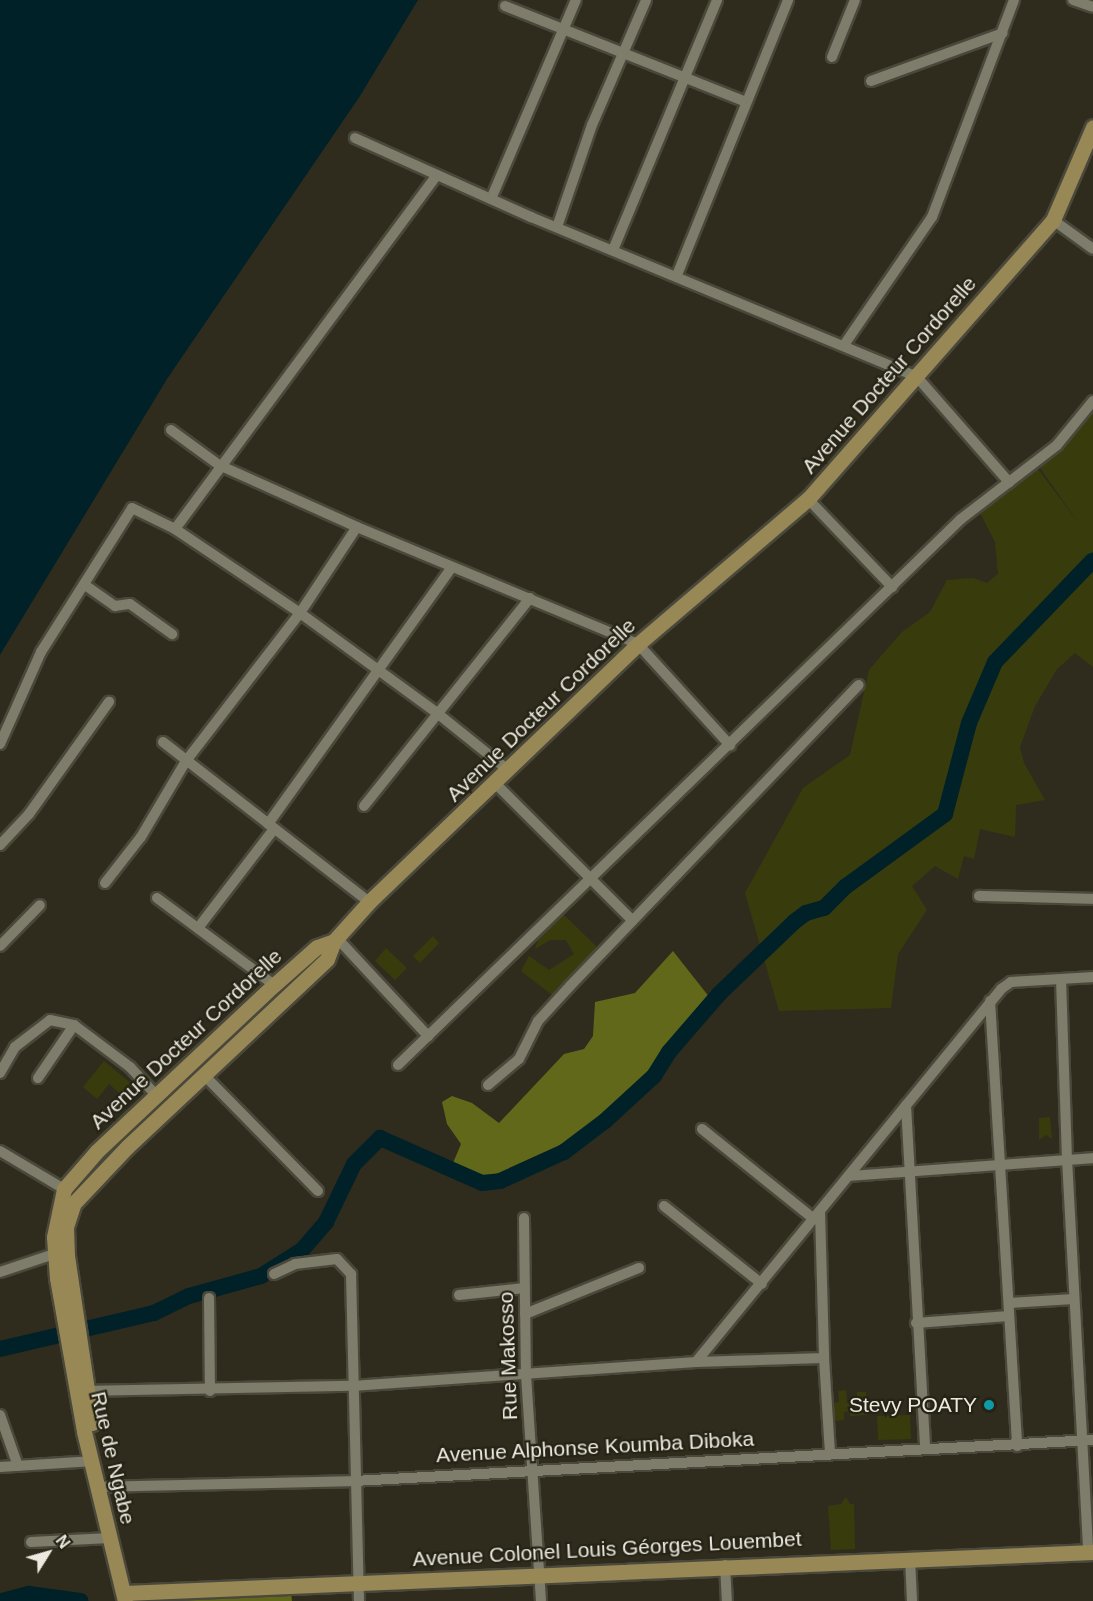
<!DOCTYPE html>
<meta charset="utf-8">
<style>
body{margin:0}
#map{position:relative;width:1093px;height:1601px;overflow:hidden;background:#2f2c1d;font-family:Helvetica,sans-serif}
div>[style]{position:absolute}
.green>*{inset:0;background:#383c0d}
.forest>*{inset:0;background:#62681a}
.water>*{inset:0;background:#012128}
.river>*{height:16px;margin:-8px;padding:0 8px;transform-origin:8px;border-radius:8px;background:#012128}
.roads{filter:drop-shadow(2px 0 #4a483b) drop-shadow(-2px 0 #4a483b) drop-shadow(0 2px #4a483b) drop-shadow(0 -2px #4a483b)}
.street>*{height:10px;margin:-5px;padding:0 5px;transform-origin:5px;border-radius:5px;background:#7e7c6a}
.secondary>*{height:15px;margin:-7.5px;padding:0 7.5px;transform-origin:7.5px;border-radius:7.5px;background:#988856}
.dots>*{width:16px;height:16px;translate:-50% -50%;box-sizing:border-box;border:3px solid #252314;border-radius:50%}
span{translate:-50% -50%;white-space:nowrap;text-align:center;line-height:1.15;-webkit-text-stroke:4.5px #252314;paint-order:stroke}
.street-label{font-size:21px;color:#ebe9e0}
.poi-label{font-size:21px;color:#ebe9e0}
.right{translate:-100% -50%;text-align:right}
.north{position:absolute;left:18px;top:1523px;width:60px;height:60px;-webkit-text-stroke:4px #252314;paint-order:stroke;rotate:53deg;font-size:16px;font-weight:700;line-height:24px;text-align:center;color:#ebe9e0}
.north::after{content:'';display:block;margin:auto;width:21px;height:27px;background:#ebe9e0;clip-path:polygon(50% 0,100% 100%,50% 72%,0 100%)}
</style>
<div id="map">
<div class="green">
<div style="clip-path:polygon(1093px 407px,1093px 667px,1075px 653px,1057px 669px,1035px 706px,1020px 747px,1024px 763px,1045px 800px,1016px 805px,1015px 837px,980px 829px,974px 859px,964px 856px,958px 879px,935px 866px,912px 886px,927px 910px,898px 954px,891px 1008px,779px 1011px,745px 893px,803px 788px,850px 755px,869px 670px,902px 632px,930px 612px,947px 580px,973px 578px,987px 583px,998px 574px,995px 542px,978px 509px,1038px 469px,1080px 525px,1038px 465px)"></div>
<div style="clip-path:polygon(561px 912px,598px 948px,552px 995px,521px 971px,529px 956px,549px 970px,574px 954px,566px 940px,550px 940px,535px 949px,540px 934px)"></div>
<div style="clip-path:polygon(433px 936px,439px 943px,420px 963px,413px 956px)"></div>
<div style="clip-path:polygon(386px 948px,407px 968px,395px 980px,375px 961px)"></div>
<div style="clip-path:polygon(104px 1061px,133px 1085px,123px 1096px,109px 1084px,97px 1099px,83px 1087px)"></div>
<div style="clip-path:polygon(1050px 1117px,1052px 1139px,1046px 1135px,1039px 1140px,1039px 1118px)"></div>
<div style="clip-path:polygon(846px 1390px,847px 1403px,857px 1403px,857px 1392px,866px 1392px,867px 1415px,850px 1416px,850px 1411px,844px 1412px,844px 1420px,833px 1421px,832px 1403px,839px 1402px,838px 1391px)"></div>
<div style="clip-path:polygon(910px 1415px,911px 1439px,878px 1440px,877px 1416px)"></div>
<div style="clip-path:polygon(846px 1497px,850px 1504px,854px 1504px,855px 1549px,831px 1550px,828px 1506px,841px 1504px)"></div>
</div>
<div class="forest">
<div style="clip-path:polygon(673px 951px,710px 998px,632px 1092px,577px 1138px,505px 1174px,492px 1178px,461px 1170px,453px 1163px,461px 1144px,447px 1124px,442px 1102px,452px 1096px,472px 1103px,499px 1123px,564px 1054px,584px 1049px,593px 1036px,595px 1002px,635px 993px)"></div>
<div style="clip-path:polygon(291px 1593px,292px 1601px,153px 1601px,220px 1595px)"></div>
</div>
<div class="water">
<div style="clip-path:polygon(0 0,418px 0,360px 96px,167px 379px,0 655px)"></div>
</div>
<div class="river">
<div style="left:0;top:1349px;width:158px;rotate:-13.2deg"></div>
<div style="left:154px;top:1313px;width:39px;rotate:-26deg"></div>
<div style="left:189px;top:1296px;width:75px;rotate:-15.5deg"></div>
<div style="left:261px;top:1276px;width:49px;rotate:-32.4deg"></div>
<div style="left:302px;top:1250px;width:37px;rotate:-49deg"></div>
<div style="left:326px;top:1222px;width:64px;rotate:-64.2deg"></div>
<div style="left:354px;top:1164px;width:37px;rotate:-45deg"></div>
<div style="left:380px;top:1138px;width:111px;rotate:23.8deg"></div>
<div style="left:482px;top:1183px;width:18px;rotate:-6deg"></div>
<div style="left:500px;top:1181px;width:70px;rotate:-24.4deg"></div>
<div style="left:564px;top:1152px;width:51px;rotate:-37.1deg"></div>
<div style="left:605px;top:1121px;width:67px;rotate:-42.6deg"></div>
<div style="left:654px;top:1076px;width:28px;rotate:-58deg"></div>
<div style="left:669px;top:1052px;width:77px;rotate:-49.2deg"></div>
<div style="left:719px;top:994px;width:104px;rotate:-43.8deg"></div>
<div style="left:794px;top:922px;width:15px;rotate:-37deg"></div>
<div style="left:806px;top:913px;width:19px;rotate:-16deg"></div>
<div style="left:824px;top:908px;width:30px;rotate:-45deg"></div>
<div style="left:845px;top:887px;width:124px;rotate:-36.1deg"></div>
<div style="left:945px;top:814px;width:94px;rotate:-75.2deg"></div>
<div style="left:969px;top:723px;width:66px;rotate:-66.9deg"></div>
<div style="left:995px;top:662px;width:141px;rotate:-46.1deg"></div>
<div style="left:2px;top:1601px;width:28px;rotate:-15deg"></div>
<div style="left:29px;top:1594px;width:52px;rotate:7.7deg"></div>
</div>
<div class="roads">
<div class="street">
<div style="left:1073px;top:0;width:21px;rotate:19deg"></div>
<div style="left:505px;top:6px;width:259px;rotate:21.7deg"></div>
<div style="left:832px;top:57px;width:61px;rotate:-68deg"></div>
<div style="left:871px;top:81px;width:140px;rotate:-20deg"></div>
<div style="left:355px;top:138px;width:193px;rotate:24.2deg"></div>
<div style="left:531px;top:217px;width:418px;rotate:22.5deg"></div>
<div style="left:917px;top:377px;width:140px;rotate:48.8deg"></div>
<div style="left:491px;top:199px;width:216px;rotate:-66.9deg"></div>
<div style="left:1053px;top:220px;width:49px;rotate:35.9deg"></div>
<div style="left:557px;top:227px;width:108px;rotate:-71.1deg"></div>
<div style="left:592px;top:125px;width:136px;rotate:-66.6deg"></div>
<div style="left:613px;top:250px;width:271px;rotate:-67.4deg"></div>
<div style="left:677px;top:275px;width:297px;rotate:-68deg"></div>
<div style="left:844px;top:345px;width:155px;rotate:-55.5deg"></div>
<div style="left:932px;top:217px;width:232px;rotate:-69.3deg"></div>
<div style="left:171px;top:430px;width:59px;rotate:36.1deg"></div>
<div style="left:219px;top:465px;width:151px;rotate:24.2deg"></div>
<div style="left:357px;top:527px;width:304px;rotate:22.6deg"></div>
<div style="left:638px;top:644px;width:137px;rotate:47.7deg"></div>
<div style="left:808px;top:499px;width:122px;rotate:46.3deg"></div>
<div style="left:175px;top:529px;width:440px;rotate:-53.5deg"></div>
<div style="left:85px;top:585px;width:37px;rotate:35deg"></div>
<div style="left:115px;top:606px;width:15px;rotate:-8deg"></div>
<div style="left:130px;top:604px;width:52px;rotate:35.5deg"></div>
<div style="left:163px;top:742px;width:261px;rotate:37.8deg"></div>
<div style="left:0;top:744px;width:101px;rotate:-66deg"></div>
<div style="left:41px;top:652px;width:170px;rotate:-57.7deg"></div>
<div style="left:132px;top:508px;width:48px;rotate:26deg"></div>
<div style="left:175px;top:529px;width:151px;rotate:33.9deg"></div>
<div style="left:300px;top:613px;width:170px;rotate:36.1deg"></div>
<div style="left:437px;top:713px;width:91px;rotate:38.8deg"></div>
<div style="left:495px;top:783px;width:194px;rotate:45deg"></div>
<div style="left:364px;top:806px;width:266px;rotate:-51.4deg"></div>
<div style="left:268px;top:824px;width:316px;rotate:-54.4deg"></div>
<div style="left:0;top:845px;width:42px;rotate:-46.9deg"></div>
<div style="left:29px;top:814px;width:138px;rotate:-54.5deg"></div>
<div style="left:105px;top:883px;width:58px;rotate:-52deg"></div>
<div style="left:141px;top:837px;width:88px;rotate:-59.4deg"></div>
<div style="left:186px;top:761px;width:187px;rotate:-52.4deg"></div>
<div style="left:300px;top:613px;width:103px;rotate:-56.5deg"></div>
<div style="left:979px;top:896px;width:114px;rotate:1.5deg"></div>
<div style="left:157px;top:898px;width:146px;rotate:36.6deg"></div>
<div style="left:198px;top:928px;width:125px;rotate:-52.5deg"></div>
<div style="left:337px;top:938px;width:134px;rotate:47.1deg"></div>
<div style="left:0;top:946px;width:57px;rotate:-45.7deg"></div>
<div style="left:1061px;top:979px;width:180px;rotate:88.1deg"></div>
<div style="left:1067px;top:1159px;width:394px;rotate:86.9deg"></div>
<div style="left:990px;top:1001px;width:446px;rotate:86.5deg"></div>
<div style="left:398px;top:1065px;width:784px;rotate:-44.12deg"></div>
<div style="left:961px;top:519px;width:121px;rotate:-37.6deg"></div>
<div style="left:1057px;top:445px;width:57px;rotate:-50.7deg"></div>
<div style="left:0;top:1073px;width:30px;rotate:-60deg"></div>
<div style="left:15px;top:1047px;width:44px;rotate:-37.6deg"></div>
<div style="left:50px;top:1020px;width:25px;rotate:12deg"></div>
<div style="left:74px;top:1025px;width:70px;rotate:36.9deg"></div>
<div style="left:130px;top:1067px;width:38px;rotate:47deg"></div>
<div style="left:203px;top:1074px;width:164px;rotate:45.5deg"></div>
<div style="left:38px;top:1078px;width:64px;rotate:-55.8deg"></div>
<div style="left:488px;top:1085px;width:40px;rotate:-40deg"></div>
<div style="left:519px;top:1059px;width:42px;rotate:-63.4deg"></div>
<div style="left:538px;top:1021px;width:47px;rotate:-47.6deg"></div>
<div style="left:570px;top:986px;width:417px;rotate:-46.2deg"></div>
<div style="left:906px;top:1105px;width:344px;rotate:86.8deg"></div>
<div style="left:702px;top:1129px;width:144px;rotate:38.8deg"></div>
<div style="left:0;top:1151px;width:74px;rotate:30.7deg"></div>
<div style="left:849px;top:1176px;width:245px;rotate:-4.2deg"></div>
<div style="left:664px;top:1206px;width:125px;rotate:38.5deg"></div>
<div style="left:820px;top:1211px;width:147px;rotate:88.4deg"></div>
<div style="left:524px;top:1218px;width:157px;rotate:89.3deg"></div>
<div style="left:526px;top:1375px;width:226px;rotate:86.2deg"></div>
<div style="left:0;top:1272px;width:57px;rotate:-18.4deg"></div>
<div style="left:274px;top:1274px;width:23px;rotate:-25deg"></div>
<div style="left:295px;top:1264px;width:42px;rotate:-6.8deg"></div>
<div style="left:337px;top:1259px;width:21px;rotate:47deg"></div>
<div style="left:351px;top:1274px;width:327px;rotate:88.6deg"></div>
<div style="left:459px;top:1295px;width:66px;rotate:-6.1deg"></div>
<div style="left:209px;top:1298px;width:93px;rotate:89.4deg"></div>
<div style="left:1009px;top:1303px;width:65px;rotate:-3.5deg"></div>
<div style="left:525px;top:1314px;width:123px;rotate:-22deg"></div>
<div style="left:916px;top:1323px;width:93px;rotate:-4.3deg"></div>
<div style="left:696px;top:1362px;width:482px;rotate:-50.7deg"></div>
<div style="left:1001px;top:989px;width:12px;rotate:-35deg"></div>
<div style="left:1011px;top:982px;width:82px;rotate:-3.5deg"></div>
<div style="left:81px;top:1391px;width:271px;rotate:-1.1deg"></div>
<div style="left:352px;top:1386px;width:345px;rotate:-4deg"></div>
<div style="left:696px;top:1362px;width:128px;rotate:-1.8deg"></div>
<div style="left:824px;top:1358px;width:96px;rotate:86.4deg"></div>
<div style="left:0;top:1415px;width:54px;rotate:70.6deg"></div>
<div style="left:0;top:1467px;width:94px;rotate:-3.7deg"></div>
<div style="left:99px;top:1487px;width:255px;rotate:-1.3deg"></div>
<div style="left:354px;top:1481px;width:740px;rotate:-3.18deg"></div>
<div style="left:31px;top:1542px;width:79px;rotate:-2.9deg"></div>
<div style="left:910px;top:1558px;width:43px;rotate:87.3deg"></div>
<div style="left:725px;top:1565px;width:36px;rotate:87deg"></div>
</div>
<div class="secondary">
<div style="left:92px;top:1423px;width:169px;rotate:-98.5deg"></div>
<div style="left:67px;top:1256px;width:29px;rotate:-92deg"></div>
<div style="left:66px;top:1227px;width:25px;rotate:-72deg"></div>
<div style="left:74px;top:1203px;width:77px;rotate:-46.6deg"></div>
<div style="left:127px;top:1147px;width:274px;rotate:-43.2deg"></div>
<div style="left:327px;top:959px;width:19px;rotate:-69deg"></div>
<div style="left:124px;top:1593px;width:970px;rotate:-2.42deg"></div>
<div style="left:125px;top:1601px;width:175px;rotate:-103.6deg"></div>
<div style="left:84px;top:1431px;width:155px;rotate:-100deg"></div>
<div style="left:57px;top:1278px;width:41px;rotate:-94.2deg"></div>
<div style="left:54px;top:1237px;width:49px;rotate:-78.2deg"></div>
<div style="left:64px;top:1189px;width:50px;rotate:-49deg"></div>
<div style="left:97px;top:1151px;width:243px;rotate:-43.2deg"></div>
<div style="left:274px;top:985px;width:57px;rotate:-41.5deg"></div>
<div style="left:317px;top:947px;width:18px;rotate:-19deg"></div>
<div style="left:334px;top:941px;width:52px;rotate:-48.1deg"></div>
<div style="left:369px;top:902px;width:373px;rotate:-43.8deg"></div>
<div style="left:638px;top:644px;width:223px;rotate:-40.5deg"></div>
<div style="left:808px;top:499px;width:371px;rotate:-48.7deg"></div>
<div style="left:1053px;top:220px;width:101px;rotate:-66.7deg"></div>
</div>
</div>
<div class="dots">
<div style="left:989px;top:1405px;background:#0f9aa8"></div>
</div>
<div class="street-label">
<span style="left:889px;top:375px;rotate:-49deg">Avenue Docteur Cordorelle</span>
<span style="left:541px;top:710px;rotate:-44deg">Avenue Docteur Cordorelle</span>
<span style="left:186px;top:1039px;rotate:-43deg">Avenue Docteur Cordorelle</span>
<span style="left:508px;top:1356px;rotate:-92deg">Rue Makosso</span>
<span style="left:595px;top:1447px;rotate:-3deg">Avenue Alphonse Koumba Diboka</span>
<span style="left:113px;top:1458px;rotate:77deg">Rue de Ngabe</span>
<span style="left:607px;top:1549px;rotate:-3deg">Avenue Colonel Louis Géorges Louembet</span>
</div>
<div class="poi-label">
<span class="right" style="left:977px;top:1405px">Stevy POATY</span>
</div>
<div class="north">N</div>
</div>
